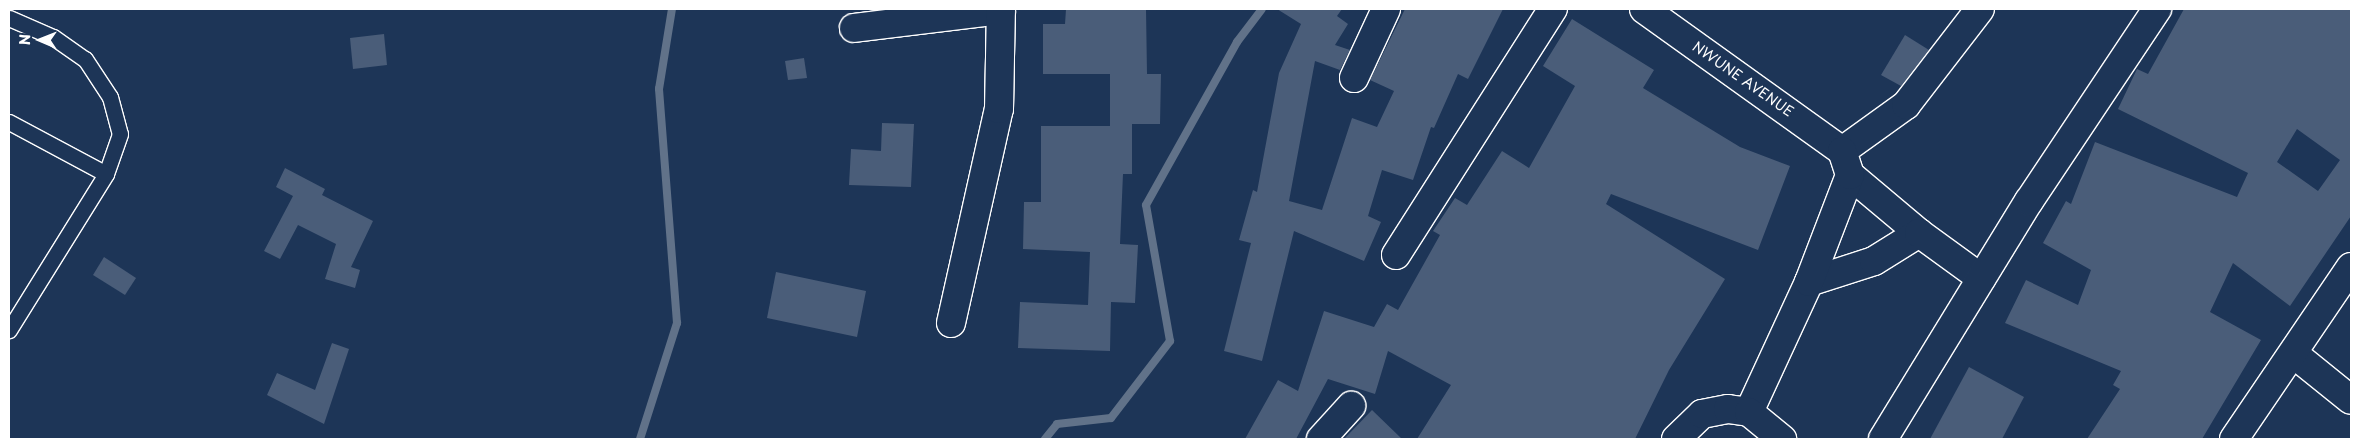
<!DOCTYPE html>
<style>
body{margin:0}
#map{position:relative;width:2360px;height:448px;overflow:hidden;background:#1d3557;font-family:"Playpen Sans",sans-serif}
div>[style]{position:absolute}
.stream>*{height:8px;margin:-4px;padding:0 4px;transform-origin:4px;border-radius:4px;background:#617289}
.building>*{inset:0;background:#4a5d79}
.roads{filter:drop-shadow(1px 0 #fff) drop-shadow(-1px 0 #fff) drop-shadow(0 1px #fff) drop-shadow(0 -1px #fff)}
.lane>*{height:15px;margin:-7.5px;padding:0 7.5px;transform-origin:7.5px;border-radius:7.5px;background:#1d3557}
.street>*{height:28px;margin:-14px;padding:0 14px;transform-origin:14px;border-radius:14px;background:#1d3557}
span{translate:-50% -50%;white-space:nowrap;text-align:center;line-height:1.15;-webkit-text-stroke:5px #1d3557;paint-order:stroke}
.street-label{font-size:14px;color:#fff}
.frame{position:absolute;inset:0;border:10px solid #fff;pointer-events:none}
.north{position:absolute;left:15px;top:15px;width:50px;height:50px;-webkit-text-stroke:4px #1d3557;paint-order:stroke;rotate:271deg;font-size:14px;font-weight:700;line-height:20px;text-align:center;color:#fff}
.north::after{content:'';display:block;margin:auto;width:18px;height:22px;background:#fff;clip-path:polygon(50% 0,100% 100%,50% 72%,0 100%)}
</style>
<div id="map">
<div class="stream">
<div style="left:640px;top:439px;width:122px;rotate:-72.3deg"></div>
<div style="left:677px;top:323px;width:235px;rotate:-94.4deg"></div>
<div style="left:659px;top:89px;width:81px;rotate:-80.8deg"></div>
<div style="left:1045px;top:439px;width:19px;rotate:-51deg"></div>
<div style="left:1057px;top:424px;width:54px;rotate:-6.3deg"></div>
<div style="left:1111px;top:418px;width:97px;rotate:-52.5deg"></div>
<div style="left:1170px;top:341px;width:138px;rotate:-100deg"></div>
<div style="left:1146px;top:205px;width:187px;rotate:-60.8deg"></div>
<div style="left:1237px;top:42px;width:41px;rotate:-52.9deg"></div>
</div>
<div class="building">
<div style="clip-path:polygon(1066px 9px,1146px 9px,1147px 74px,1161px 74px,1160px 124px,1132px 124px,1132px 174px,1123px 174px,1120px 244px,1138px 245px,1135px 303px,1111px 302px,1110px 351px,1018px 348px,1020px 302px,1088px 305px,1090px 252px,1023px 249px,1024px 202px,1041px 202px,1041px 126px,1110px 126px,1110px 74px,1043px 74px,1043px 24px,1065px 24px)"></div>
<div style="clip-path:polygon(1277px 9px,1342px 9px,1337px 16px,1348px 24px,1335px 45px,1350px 50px,1340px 70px,1315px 61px,1289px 201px,1322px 210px,1352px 118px,1377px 127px,1394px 91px,1370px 80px,1405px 9px,1503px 9px,1468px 79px,1458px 74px,1434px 128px,1431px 127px,1413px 180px,1382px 170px,1368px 216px,1381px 222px,1364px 261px,1294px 231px,1262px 361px,1224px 351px,1251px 243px,1239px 240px,1253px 190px,1257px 192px,1279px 73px,1301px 24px)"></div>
<div style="clip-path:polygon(evenodd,2184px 9px,2351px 9px,2351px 216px,2290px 306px,2233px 263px,2210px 312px,2261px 340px,2202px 439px,2087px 439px,2120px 389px,2113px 385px,2121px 371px,2005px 323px,2026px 280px,2078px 305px,2091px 270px,2043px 243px,2066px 201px,2071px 204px,2095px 142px,2237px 197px,2248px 173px,2118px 109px,2137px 69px,2148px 74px,2184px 9px,2297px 129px,2340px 160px,2318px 191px,2277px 162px,2297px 129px)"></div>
<div style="clip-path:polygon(1572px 19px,1654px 70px,1643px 88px,1740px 147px,1790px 166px,1758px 250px,1611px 194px,1606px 204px,1725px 279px,1669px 370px,1635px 439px,1417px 439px,1451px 385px,1388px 351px,1375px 394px,1328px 379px,1296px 439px,1245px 439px,1278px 380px,1298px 391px,1324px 311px,1374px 327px,1387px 304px,1398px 310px,1440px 235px,1433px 231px,1455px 198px,1467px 205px,1502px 151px,1529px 168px,1575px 86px,1543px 66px)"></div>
<div style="clip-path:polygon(384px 34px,387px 65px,353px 69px,350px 38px)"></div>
<div style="clip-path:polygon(1905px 35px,1929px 50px,1901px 86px,1881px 75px)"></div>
<div style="clip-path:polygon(804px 58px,807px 78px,788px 80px,785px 61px)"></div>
<div style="clip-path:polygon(882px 123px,914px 124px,911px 187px,849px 185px,851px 149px,881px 151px)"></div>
<div style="clip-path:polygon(285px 168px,325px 189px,322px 195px,373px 221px,351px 267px,360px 270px,355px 288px,325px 279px,336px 244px,298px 225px,280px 259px,264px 251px,293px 196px,276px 187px)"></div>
<div style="clip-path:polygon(104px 257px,136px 278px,125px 295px,93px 275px)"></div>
<div style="clip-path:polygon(776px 272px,866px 291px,857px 337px,767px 318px)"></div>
<div style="clip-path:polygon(332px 343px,349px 349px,324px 424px,267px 395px,277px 373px,315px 390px)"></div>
<div style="clip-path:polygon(1969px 367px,2024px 397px,2002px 439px,1930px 439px)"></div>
<div style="clip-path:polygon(1372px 410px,1402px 439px,1344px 439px)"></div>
</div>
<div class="roads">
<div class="lane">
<div style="left:9px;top:18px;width:48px;rotate:23.4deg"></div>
<div style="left:53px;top:37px;width:39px;rotate:35deg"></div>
<div style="left:85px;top:59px;width:45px;rotate:56.7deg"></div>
<div style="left:110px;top:97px;width:38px;rotate:75deg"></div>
<div style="left:120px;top:134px;width:42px;rotate:109.3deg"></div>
<div style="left:106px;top:174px;width:184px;rotate:121.9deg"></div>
<div style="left:9px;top:122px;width:110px;rotate:28.2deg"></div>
</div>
<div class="street">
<div style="left:1644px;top:9px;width:244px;rotate:35.6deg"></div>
<div style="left:854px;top:28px;width:148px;rotate:-7deg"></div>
<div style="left:1354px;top:78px;width:76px;rotate:-65.1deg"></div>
<div style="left:1842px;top:151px;width:79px;rotate:-35.7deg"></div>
<div style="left:1906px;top:105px;width:121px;rotate:-52.4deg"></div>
<div style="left:1850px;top:175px;width:90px;rotate:40deg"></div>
<div style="left:1396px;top:255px;width:292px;rotate:-57.5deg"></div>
<div style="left:1809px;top:282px;width:68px;rotate:-17.9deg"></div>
<div style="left:1874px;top:261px;width:53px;rotate:-31.9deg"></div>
<div style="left:1919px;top:233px;width:77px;rotate:36deg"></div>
<div style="left:951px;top:323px;width:219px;rotate:-77.4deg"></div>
<div style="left:999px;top:109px;width:100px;rotate:-88.9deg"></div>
<div style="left:2294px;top:354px;width:73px;rotate:38.9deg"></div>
<div style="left:1749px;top:412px;width:143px;rotate:-65.2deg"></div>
<div style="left:1809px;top:282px;width:115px;rotate:-69deg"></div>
<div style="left:1850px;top:175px;width:25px;rotate:-108deg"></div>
<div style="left:1321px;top:439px;width:45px;rotate:-47.7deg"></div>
<div style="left:1676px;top:439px;width:36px;rotate:-44deg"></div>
<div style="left:1702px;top:414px;width:26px;rotate:-11deg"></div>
<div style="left:1728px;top:409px;width:21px;rotate:8deg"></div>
<div style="left:1749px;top:412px;width:43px;rotate:39.3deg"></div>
<div style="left:1883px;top:439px;width:279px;rotate:-58.5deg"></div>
<div style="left:2029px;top:201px;width:231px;rotate:-56.3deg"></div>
<div style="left:2234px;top:439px;width:208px;rotate:-55.8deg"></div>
</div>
</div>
<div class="street-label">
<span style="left:1743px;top:79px;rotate:35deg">NWUNE AVENUE</span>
</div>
<div class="frame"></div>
<div class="north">N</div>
</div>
